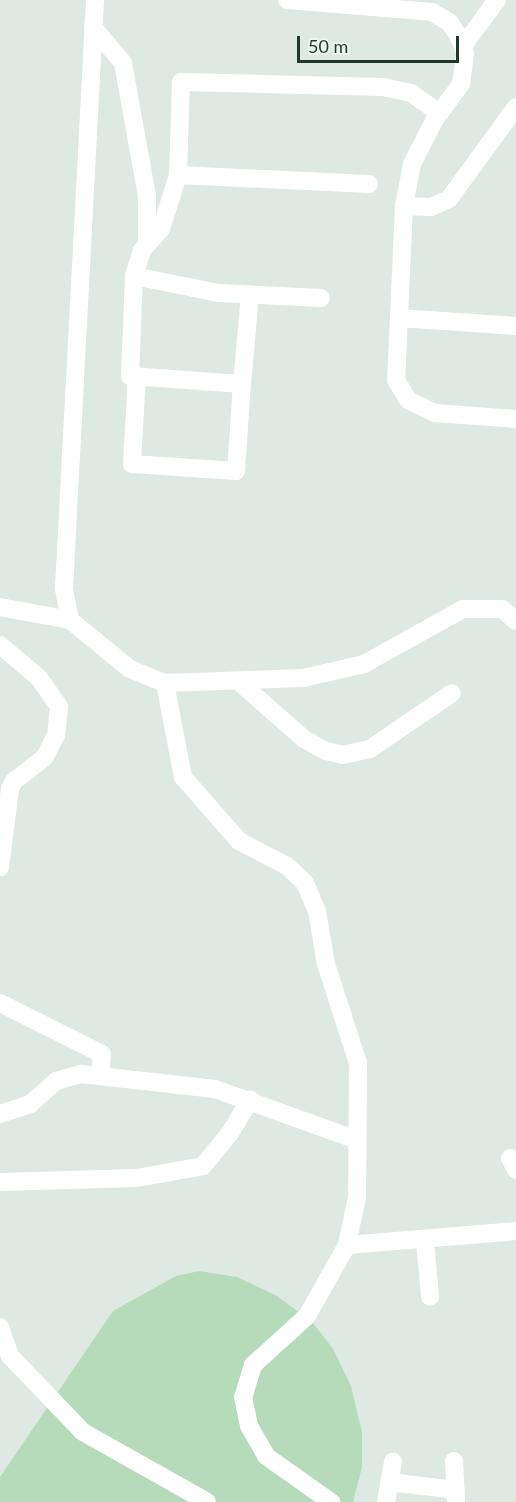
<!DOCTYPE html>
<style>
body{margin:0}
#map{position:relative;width:516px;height:1502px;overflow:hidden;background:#dde9e2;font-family:Lato,sans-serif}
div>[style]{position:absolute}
.green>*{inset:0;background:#b5dbba}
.street>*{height:18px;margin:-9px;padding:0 9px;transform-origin:9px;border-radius:9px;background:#fff}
span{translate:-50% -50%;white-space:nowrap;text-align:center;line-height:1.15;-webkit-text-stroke:6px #edf6f0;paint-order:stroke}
.scale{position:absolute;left:297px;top:36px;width:162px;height:27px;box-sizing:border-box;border:3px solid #1f382e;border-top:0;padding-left:8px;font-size:18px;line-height:21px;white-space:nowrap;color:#1f382e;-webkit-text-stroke:4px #edf6f0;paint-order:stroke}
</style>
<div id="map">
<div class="green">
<div style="clip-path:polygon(199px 1271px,237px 1277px,277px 1296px,313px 1323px,333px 1349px,351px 1386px,362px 1432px,362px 1467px,353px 1502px,0 1502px,0 1477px,113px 1311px,176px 1276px)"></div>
</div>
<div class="street">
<div style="left:287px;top:0;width:145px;rotate:4.7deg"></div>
<div style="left:432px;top:12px;width:21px;rotate:31deg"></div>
<div style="left:450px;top:23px;width:17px;rotate:57deg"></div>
<div style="left:459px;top:37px;width:17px;rotate:69deg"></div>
<div style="left:465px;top:53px;width:31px;rotate:97deg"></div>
<div style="left:461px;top:84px;width:44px;rotate:126.6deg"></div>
<div style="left:435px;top:119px;width:51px;rotate:117.1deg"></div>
<div style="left:412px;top:164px;width:43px;rotate:100.8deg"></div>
<div style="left:404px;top:206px;width:174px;rotate:92.6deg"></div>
<div style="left:396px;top:380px;width:23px;rotate:59deg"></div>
<div style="left:408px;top:400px;width:30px;rotate:26deg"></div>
<div style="left:435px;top:413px;width:81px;rotate:4.2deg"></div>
<div style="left:93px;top:27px;width:47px;rotate:50.2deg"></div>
<div style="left:123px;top:63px;width:135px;rotate:79.8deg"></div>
<div style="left:147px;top:196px;width:48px;rotate:90deg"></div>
<div style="left:463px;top:46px;width:57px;rotate:-53.5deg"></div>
<div style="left:369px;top:184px;width:191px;rotate:-177.3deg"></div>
<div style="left:178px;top:175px;width:93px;rotate:-88.2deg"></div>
<div style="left:181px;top:82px;width:202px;rotate:1.4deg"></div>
<div style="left:383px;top:87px;width:29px;rotate:12deg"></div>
<div style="left:411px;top:93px;width:35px;rotate:35deg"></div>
<div style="left:404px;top:206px;width:27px;rotate:2deg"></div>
<div style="left:431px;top:207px;width:20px;rotate:-24deg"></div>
<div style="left:449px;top:199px;width:114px;rotate:-53.9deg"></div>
<div style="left:134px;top:276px;width:86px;rotate:11.4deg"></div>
<div style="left:218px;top:293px;width:103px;rotate:2.8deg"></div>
<div style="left:399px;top:318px;width:117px;rotate:3.9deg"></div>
<div style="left:137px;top:376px;width:88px;rotate:93.3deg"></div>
<div style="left:132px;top:464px;width:104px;rotate:3.9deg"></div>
<div style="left:236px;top:471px;width:87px;rotate:-86.1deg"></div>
<div style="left:242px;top:384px;width:112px;rotate:-175.9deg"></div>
<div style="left:130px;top:376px;width:100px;rotate:-87.7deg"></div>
<div style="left:134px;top:276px;width:27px;rotate:-73deg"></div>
<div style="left:142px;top:250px;width:28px;rotate:-48deg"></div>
<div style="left:161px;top:229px;width:57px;rotate:-72.5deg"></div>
<div style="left:242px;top:384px;width:89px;rotate:-84.9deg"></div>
<div style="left:0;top:607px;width:71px;rotate:10.5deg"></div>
<div style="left:70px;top:620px;width:77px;rotate:39.2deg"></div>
<div style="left:130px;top:669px;width:38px;rotate:22deg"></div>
<div style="left:165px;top:683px;width:138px;rotate:-2.1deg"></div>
<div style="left:303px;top:678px;width:63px;rotate:-12.9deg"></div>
<div style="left:364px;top:664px;width:113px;rotate:-29.1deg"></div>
<div style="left:463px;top:609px;width:39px"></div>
<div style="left:502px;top:609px;width:18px;rotate:41deg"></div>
<div style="left:70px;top:620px;width:33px;rotate:-101deg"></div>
<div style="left:64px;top:588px;width:589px;rotate:-86.98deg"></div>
<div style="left:0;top:645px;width:51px;rotate:40.2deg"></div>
<div style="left:39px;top:678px;width:35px;rotate:55deg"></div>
<div style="left:59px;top:707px;width:28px;rotate:96deg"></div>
<div style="left:56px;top:735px;width:25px;rotate:117deg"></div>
<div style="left:45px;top:757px;width:39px;rotate:142deg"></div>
<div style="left:14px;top:781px;width:9px;rotate:117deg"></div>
<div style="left:10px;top:789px;width:79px;rotate:97.3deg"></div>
<div style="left:238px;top:681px;width:88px;rotate:41.3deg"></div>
<div style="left:304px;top:739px;width:25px;rotate:29deg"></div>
<div style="left:326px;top:751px;width:17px;rotate:13deg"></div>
<div style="left:343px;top:755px;width:28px;rotate:-13deg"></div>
<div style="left:370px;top:749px;width:99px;rotate:-34.3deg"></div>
<div style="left:165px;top:683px;width:96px;rotate:79.2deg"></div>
<div style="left:183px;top:777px;width:85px;rotate:48.8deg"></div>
<div style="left:239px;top:841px;width:54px;rotate:27.5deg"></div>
<div style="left:287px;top:866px;width:25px;rotate:43deg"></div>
<div style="left:305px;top:883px;width:30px;rotate:67deg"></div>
<div style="left:317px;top:911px;width:54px;rotate:80.4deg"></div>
<div style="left:326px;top:964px;width:104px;rotate:72.1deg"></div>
<div style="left:358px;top:1063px;width:134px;rotate:90.4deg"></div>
<div style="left:357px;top:1197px;width:49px;rotate:101.8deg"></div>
<div style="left:347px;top:1245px;width:81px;rotate:119.4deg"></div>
<div style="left:307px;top:1316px;width:73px;rotate:137.8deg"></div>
<div style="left:253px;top:1365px;width:34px;rotate:107deg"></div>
<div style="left:243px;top:1397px;width:30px;rotate:78deg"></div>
<div style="left:249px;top:1426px;width:34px;rotate:60deg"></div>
<div style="left:266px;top:1456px;width:80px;rotate:35.3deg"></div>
<div style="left:0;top:1003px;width:114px;rotate:26.6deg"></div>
<div style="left:102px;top:1054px;width:22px;rotate:95deg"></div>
<div style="left:0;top:1114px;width:32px;rotate:-18deg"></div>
<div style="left:30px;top:1104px;width:35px;rotate:-41deg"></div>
<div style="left:56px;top:1081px;width:26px;rotate:-16deg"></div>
<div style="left:81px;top:1074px;width:135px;rotate:6.4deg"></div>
<div style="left:215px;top:1089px;width:149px;rotate:19.7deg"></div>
<div style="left:510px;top:1158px;width:13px;rotate:63deg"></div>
<div style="left:0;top:1182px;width:137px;rotate:-1.7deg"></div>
<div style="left:137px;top:1178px;width:67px;rotate:-10.3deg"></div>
<div style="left:203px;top:1166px;width:43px;rotate:-50.7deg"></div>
<div style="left:230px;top:1133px;width:39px;rotate:-59deg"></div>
<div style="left:425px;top:1240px;width:57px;rotate:85deg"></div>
<div style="left:347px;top:1245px;width:170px;rotate:-4.7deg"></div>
<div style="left:0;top:1327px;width:31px;rotate:71deg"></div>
<div style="left:10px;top:1356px;width:105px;rotate:46.2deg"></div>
<div style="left:83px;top:1432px;width:142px;rotate:29.4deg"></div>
<div style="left:454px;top:1461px;width:39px;rotate:87deg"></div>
<div style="left:389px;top:1482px;width:67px;rotate:6.8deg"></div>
<div style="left:386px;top:1502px;width:41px;rotate:-80.1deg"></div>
</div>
<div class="scale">50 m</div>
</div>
